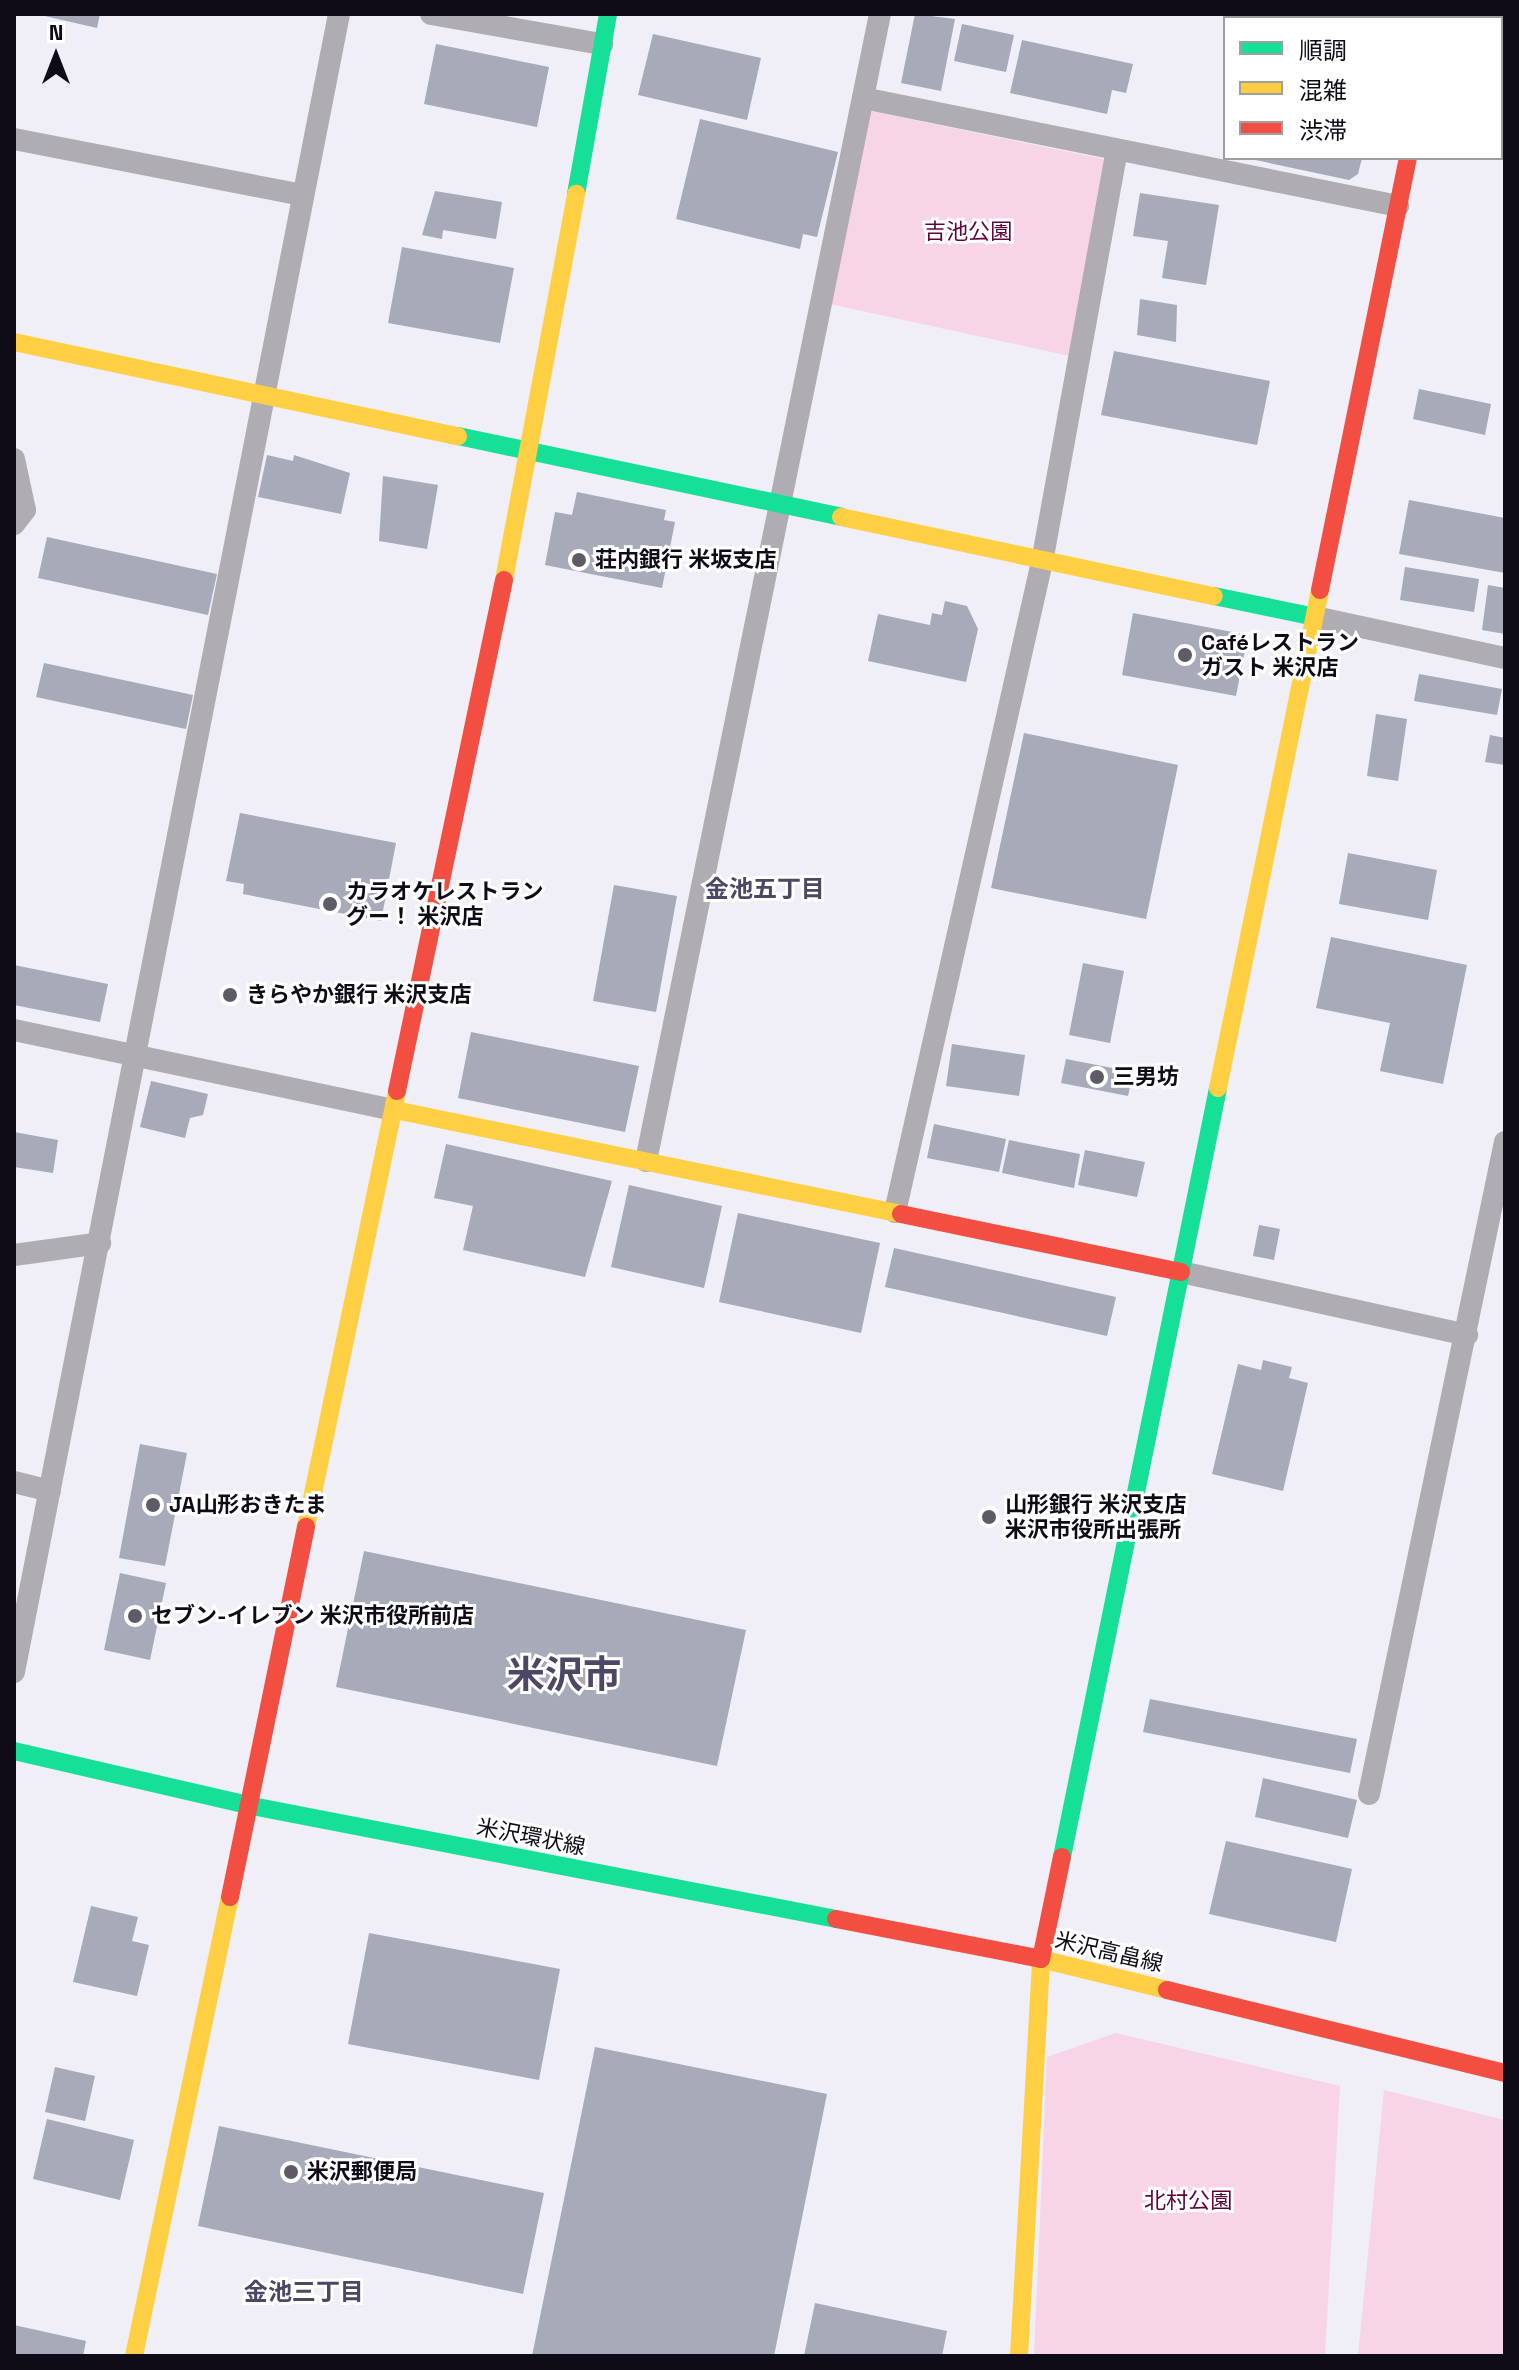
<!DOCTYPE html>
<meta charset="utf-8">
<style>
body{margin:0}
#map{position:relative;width:1519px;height:2370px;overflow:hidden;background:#f0eef6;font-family:"Space Grotesk","Noto Sans JP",sans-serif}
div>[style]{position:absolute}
.green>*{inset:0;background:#f7d4e6}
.building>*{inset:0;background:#a6aab9}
.street>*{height:22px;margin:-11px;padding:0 11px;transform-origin:11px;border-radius:11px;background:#b0adb2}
.fast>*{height:18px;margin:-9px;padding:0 9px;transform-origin:9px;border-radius:9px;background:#16e098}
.slow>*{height:18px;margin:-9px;padding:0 9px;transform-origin:9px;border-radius:9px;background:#ffcf43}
.jam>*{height:18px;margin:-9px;padding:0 9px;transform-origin:9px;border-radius:9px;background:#f24e42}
.dots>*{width:22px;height:22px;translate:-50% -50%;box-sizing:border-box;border:4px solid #fff;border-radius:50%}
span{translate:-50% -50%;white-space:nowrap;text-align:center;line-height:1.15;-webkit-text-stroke:6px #fff;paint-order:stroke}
.park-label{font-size:22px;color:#61033b}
.poi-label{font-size:22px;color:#0f0c18;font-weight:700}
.left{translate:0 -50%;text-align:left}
.street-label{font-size:22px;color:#0f0c18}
.neighbourhood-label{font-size:24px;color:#4d4664;font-weight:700}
.town-label{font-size:38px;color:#4d4664;font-weight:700}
.frame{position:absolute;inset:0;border:16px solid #0f0c18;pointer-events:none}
.legend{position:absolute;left:1223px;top:16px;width:280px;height:144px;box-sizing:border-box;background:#fff;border:2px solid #9f9ea3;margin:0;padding:10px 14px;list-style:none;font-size:24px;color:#0f0c18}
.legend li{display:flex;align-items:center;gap:16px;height:40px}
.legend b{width:40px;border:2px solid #9f9ea3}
.north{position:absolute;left:16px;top:16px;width:80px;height:80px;-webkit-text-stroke:6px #fff;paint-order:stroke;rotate:0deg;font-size:22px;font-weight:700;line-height:32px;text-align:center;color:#0f0c18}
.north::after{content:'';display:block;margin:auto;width:28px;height:36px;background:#0f0c18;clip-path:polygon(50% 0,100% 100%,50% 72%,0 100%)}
</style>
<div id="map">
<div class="green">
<div style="clip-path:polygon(871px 111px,1108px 160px,1070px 356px,830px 304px)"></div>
<div style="clip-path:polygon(1116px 2033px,1340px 2086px,1325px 2356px,1034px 2356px,1047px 2057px)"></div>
<div style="clip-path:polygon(1384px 2090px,1505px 2120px,1505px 2356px,1358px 2356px)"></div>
</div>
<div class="building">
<div style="clip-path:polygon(36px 14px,100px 14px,97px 28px)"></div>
<div style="clip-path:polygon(915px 14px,955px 19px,941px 91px,901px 83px)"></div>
<div style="clip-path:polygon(1500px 14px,1505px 14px,1505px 50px,1501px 49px)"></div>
<div style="clip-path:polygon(962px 24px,1014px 35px,1006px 72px,954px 61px)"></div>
<div style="clip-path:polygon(653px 34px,761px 58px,747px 120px,638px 95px)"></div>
<div style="clip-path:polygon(1022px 40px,1133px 64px,1126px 93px,1112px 90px,1107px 114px,1010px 93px)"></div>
<div style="clip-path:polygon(436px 44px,549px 67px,537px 127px,424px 104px)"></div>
<div style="clip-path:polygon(700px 119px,838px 152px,817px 237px,803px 234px,800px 249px,676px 219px)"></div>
<div style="clip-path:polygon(1246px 158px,1362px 158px,1358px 174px,1349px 180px)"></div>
<div style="clip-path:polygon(435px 191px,502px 202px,496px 239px,443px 230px,442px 239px,422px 235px)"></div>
<div style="clip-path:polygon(1140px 193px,1219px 205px,1206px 285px,1162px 278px,1168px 241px,1133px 236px)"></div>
<div style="clip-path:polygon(402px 247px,514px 268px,500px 343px,388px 323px)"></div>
<div style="clip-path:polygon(1140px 299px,1177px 305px,1176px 342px,1137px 335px)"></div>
<div style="clip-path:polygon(1114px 351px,1270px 381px,1257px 445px,1101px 415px)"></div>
<div style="clip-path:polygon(1419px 389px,1491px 404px,1485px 435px,1413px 419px)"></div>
<div style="clip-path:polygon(267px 455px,293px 461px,294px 455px,350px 473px,341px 514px,258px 497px)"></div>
<div style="clip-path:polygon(383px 476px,438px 485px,427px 549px,379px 541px)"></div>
<div style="clip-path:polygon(577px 492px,666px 510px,664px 520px,675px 522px,662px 588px,545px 565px,555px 512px,572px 515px)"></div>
<div style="clip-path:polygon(1409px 500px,1505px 518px,1505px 573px,1399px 554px)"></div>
<div style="clip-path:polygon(47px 537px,217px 574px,208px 615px,38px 578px)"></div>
<div style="clip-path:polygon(1405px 567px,1479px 579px,1474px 612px,1400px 600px)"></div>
<div style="clip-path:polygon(1488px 585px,1505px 588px,1505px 634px,1482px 630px)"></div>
<div style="clip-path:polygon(945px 601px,967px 606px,978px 629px,966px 682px,868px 661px,878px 614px,930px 625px,932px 613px,942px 615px)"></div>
<div style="clip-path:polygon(1133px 613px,1248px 635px,1236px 696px,1122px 675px)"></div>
<div style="clip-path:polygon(44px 663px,193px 695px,186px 729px,36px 697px)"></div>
<div style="clip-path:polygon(1419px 674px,1502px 689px,1497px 715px,1414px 701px)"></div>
<div style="clip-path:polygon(1376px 714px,1407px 719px,1398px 781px,1367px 776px)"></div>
<div style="clip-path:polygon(1024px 733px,1178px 765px,1146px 919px,991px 888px)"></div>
<div style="clip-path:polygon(1490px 735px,1505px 738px,1505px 765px,1485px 762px)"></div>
<div style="clip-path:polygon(240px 813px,396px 843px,381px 921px,243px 894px,244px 884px,226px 881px)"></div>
<div style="clip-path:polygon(1348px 853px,1437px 870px,1428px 920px,1339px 904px)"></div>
<div style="clip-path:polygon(614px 885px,677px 896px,656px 1012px,593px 1001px)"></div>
<div style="clip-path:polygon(1331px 937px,1467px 965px,1443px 1084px,1380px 1071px,1390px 1023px,1316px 1008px)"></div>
<div style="clip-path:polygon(1083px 963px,1124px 971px,1110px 1043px,1069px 1035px)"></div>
<div style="clip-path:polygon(14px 965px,108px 984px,100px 1022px,14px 1005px)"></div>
<div style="clip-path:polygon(471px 1032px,639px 1066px,625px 1132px,458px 1098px)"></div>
<div style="clip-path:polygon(952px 1044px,1025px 1055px,1019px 1096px,946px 1086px)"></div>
<div style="clip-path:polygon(1066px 1059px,1133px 1072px,1128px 1096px,1061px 1083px)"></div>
<div style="clip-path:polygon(151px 1081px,208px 1094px,203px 1115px,190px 1118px,185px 1138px,140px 1127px)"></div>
<div style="clip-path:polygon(934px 1124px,1006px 1139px,999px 1172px,927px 1158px)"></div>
<div style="clip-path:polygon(14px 1132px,58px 1140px,53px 1173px,14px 1167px)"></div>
<div style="clip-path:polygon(1009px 1140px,1080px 1154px,1074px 1188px,1002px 1173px)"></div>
<div style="clip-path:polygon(446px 1144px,612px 1181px,585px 1277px,463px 1250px,473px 1206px,434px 1198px)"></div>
<div style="clip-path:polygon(1085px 1150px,1145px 1162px,1137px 1197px,1078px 1185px)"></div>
<div style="clip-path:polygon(629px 1185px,722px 1206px,704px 1288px,611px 1267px)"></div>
<div style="clip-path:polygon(738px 1213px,880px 1243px,861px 1333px,719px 1302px)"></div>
<div style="clip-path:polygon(1259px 1225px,1280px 1229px,1274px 1260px,1253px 1256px)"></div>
<div style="clip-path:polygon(894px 1248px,1116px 1297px,1107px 1336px,885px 1287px)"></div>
<div style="clip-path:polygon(1263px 1360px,1292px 1367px,1289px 1378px,1308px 1383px,1283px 1491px,1212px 1474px,1238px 1364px,1261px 1370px)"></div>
<div style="clip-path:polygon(140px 1444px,187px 1453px,165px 1566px,119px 1558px)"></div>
<div style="clip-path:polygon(364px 1551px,746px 1630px,717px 1766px,336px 1687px)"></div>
<div style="clip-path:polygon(120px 1573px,166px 1583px,150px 1660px,104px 1650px)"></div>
<div style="clip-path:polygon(1150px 1699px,1357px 1739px,1350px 1773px,1143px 1732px)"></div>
<div style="clip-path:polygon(1263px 1778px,1357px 1800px,1348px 1838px,1255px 1817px)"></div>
<div style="clip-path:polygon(1226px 1841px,1352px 1869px,1336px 1942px,1209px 1914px)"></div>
<div style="clip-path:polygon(91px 1906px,138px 1917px,132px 1941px,149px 1945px,137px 1996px,73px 1982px)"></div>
<div style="clip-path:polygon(369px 1933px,560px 1969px,539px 2080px,348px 2044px)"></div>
<div style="clip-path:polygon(595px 2047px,827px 2094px,774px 2356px,532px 2356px)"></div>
<div style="clip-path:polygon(55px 2067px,95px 2076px,85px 2121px,45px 2112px)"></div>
<div style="clip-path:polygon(47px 2119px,134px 2140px,120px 2200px,33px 2179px)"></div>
<div style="clip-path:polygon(219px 2126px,544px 2193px,523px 2294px,198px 2226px)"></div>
<div style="clip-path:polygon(815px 2303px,947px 2331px,942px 2356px,804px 2356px)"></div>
<div style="clip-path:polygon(14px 2325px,86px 2341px,83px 2356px,14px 2356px)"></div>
</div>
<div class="street">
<div style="left:431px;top:14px;width:174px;rotate:10deg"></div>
<div style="left:863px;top:98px;width:546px;rotate:11.41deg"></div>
<div style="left:14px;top:139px;width:293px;rotate:11deg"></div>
<div style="left:14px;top:459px;width:52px;rotate:77.8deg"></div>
<div style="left:25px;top:510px;width:18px;rotate:128deg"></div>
<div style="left:1315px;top:617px;width:194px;rotate:12.2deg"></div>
<div style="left:14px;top:1030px;width:389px;rotate:11.9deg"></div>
<div style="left:646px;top:1161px;width:1171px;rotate:-78.47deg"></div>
<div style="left:895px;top:1212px;width:666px;rotate:-77.26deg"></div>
<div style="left:1042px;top:562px;width:416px;rotate:-79.7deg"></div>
<div style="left:14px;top:1255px;width:87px;rotate:-7.9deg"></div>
<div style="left:1181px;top:1272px;width:293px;rotate:12.4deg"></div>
<div style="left:14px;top:1482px;width:37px;rotate:14deg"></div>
<div style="left:14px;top:1672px;width:1690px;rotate:-78.91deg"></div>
<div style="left:1369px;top:1794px;width:666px;rotate:-78.22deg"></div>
</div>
<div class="fast">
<div style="left:576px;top:194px;width:183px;rotate:-79.9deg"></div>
<div style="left:458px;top:436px;width:391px;rotate:11.9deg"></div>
<div style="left:1214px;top:596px;width:103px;rotate:11.7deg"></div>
<div style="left:14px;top:1751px;width:244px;rotate:13deg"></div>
<div style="left:252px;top:1806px;width:595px;rotate:10.95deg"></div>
<div style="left:1062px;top:1857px;width:785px;rotate:-78.53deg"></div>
</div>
<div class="slow">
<div style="left:14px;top:342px;width:454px;rotate:12deg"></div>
<div style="left:841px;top:517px;width:381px;rotate:12deg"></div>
<div style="left:504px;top:580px;width:393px;rotate:-79.4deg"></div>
<div style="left:1218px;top:1088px;width:508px;rotate:-78.42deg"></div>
<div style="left:395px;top:1110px;width:517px;rotate:11.61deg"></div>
<div style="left:306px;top:1527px;width:445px;rotate:-78.2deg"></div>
<div style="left:134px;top:2356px;width:469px;rotate:-78.2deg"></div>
<div style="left:1019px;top:2356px;width:398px;rotate:-86.8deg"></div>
<div style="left:1041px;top:1959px;width:130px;rotate:13.8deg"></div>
</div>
<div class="jam">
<div style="left:1437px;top:18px;width:4px;rotate:-76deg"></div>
<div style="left:1320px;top:590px;width:441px;rotate:-78.5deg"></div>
<div style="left:397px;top:1091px;width:522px;rotate:-78.17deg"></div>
<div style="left:901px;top:1214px;width:286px;rotate:11.7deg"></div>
<div style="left:230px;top:1897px;width:378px;rotate:-78.4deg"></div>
<div style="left:836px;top:1919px;width:209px;rotate:11deg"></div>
<div style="left:1041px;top:1959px;width:104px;rotate:-78.4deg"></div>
<div style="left:1167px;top:1990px;width:348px;rotate:13.8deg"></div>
</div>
<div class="dots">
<div style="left:579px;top:560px;background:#5e5b66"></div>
<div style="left:1185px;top:655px;background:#5e5b66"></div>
<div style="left:330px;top:904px;background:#5e5b66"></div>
<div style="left:230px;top:995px;background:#5e5b66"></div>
<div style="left:1097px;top:1077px;background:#5e5b66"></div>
<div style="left:153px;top:1505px;background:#5e5b66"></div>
<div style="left:989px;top:1517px;background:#5e5b66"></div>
<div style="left:135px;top:1616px;background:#5e5b66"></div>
<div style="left:291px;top:2172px;background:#5e5b66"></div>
</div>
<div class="park-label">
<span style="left:968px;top:232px">吉池公園</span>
<span style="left:1188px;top:2201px">北村公園</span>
</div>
<div class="poi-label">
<span class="left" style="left:595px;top:560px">荘内銀行 米坂支店</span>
<span class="left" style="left:1201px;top:655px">Caféレストラン<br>ガスト 米沢店</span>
<span class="left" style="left:346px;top:904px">カラオケレストラン<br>グー！ 米沢店</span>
<span class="left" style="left:246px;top:995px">きらやか銀行 米沢支店</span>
<span class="left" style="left:1113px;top:1077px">三男坊</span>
<span class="left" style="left:1005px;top:1517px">山形銀行 米沢支店<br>米沢市役所出張所</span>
<span class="left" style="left:169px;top:1505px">JA山形おきたま</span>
<span class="left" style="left:151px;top:1616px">セブン-イレブン 米沢市役所前店</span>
<span class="left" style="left:307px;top:2172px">米沢郵便局</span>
</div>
<div class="street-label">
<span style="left:531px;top:1837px;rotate:11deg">米沢環状線</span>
<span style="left:1109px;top:1952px;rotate:13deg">米沢高畠線</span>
</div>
<div class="neighbourhood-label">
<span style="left:765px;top:889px">金池五丁目</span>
<span style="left:304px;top:2292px">金池三丁目</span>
</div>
<div class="town-label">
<span style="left:564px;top:1676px">米沢市</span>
</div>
<div class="frame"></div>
<ul class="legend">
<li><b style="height:10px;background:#16e098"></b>順調</li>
<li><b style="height:10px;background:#ffcf43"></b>混雑</li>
<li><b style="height:10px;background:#f24e42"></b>渋滞</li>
</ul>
<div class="north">N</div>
</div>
